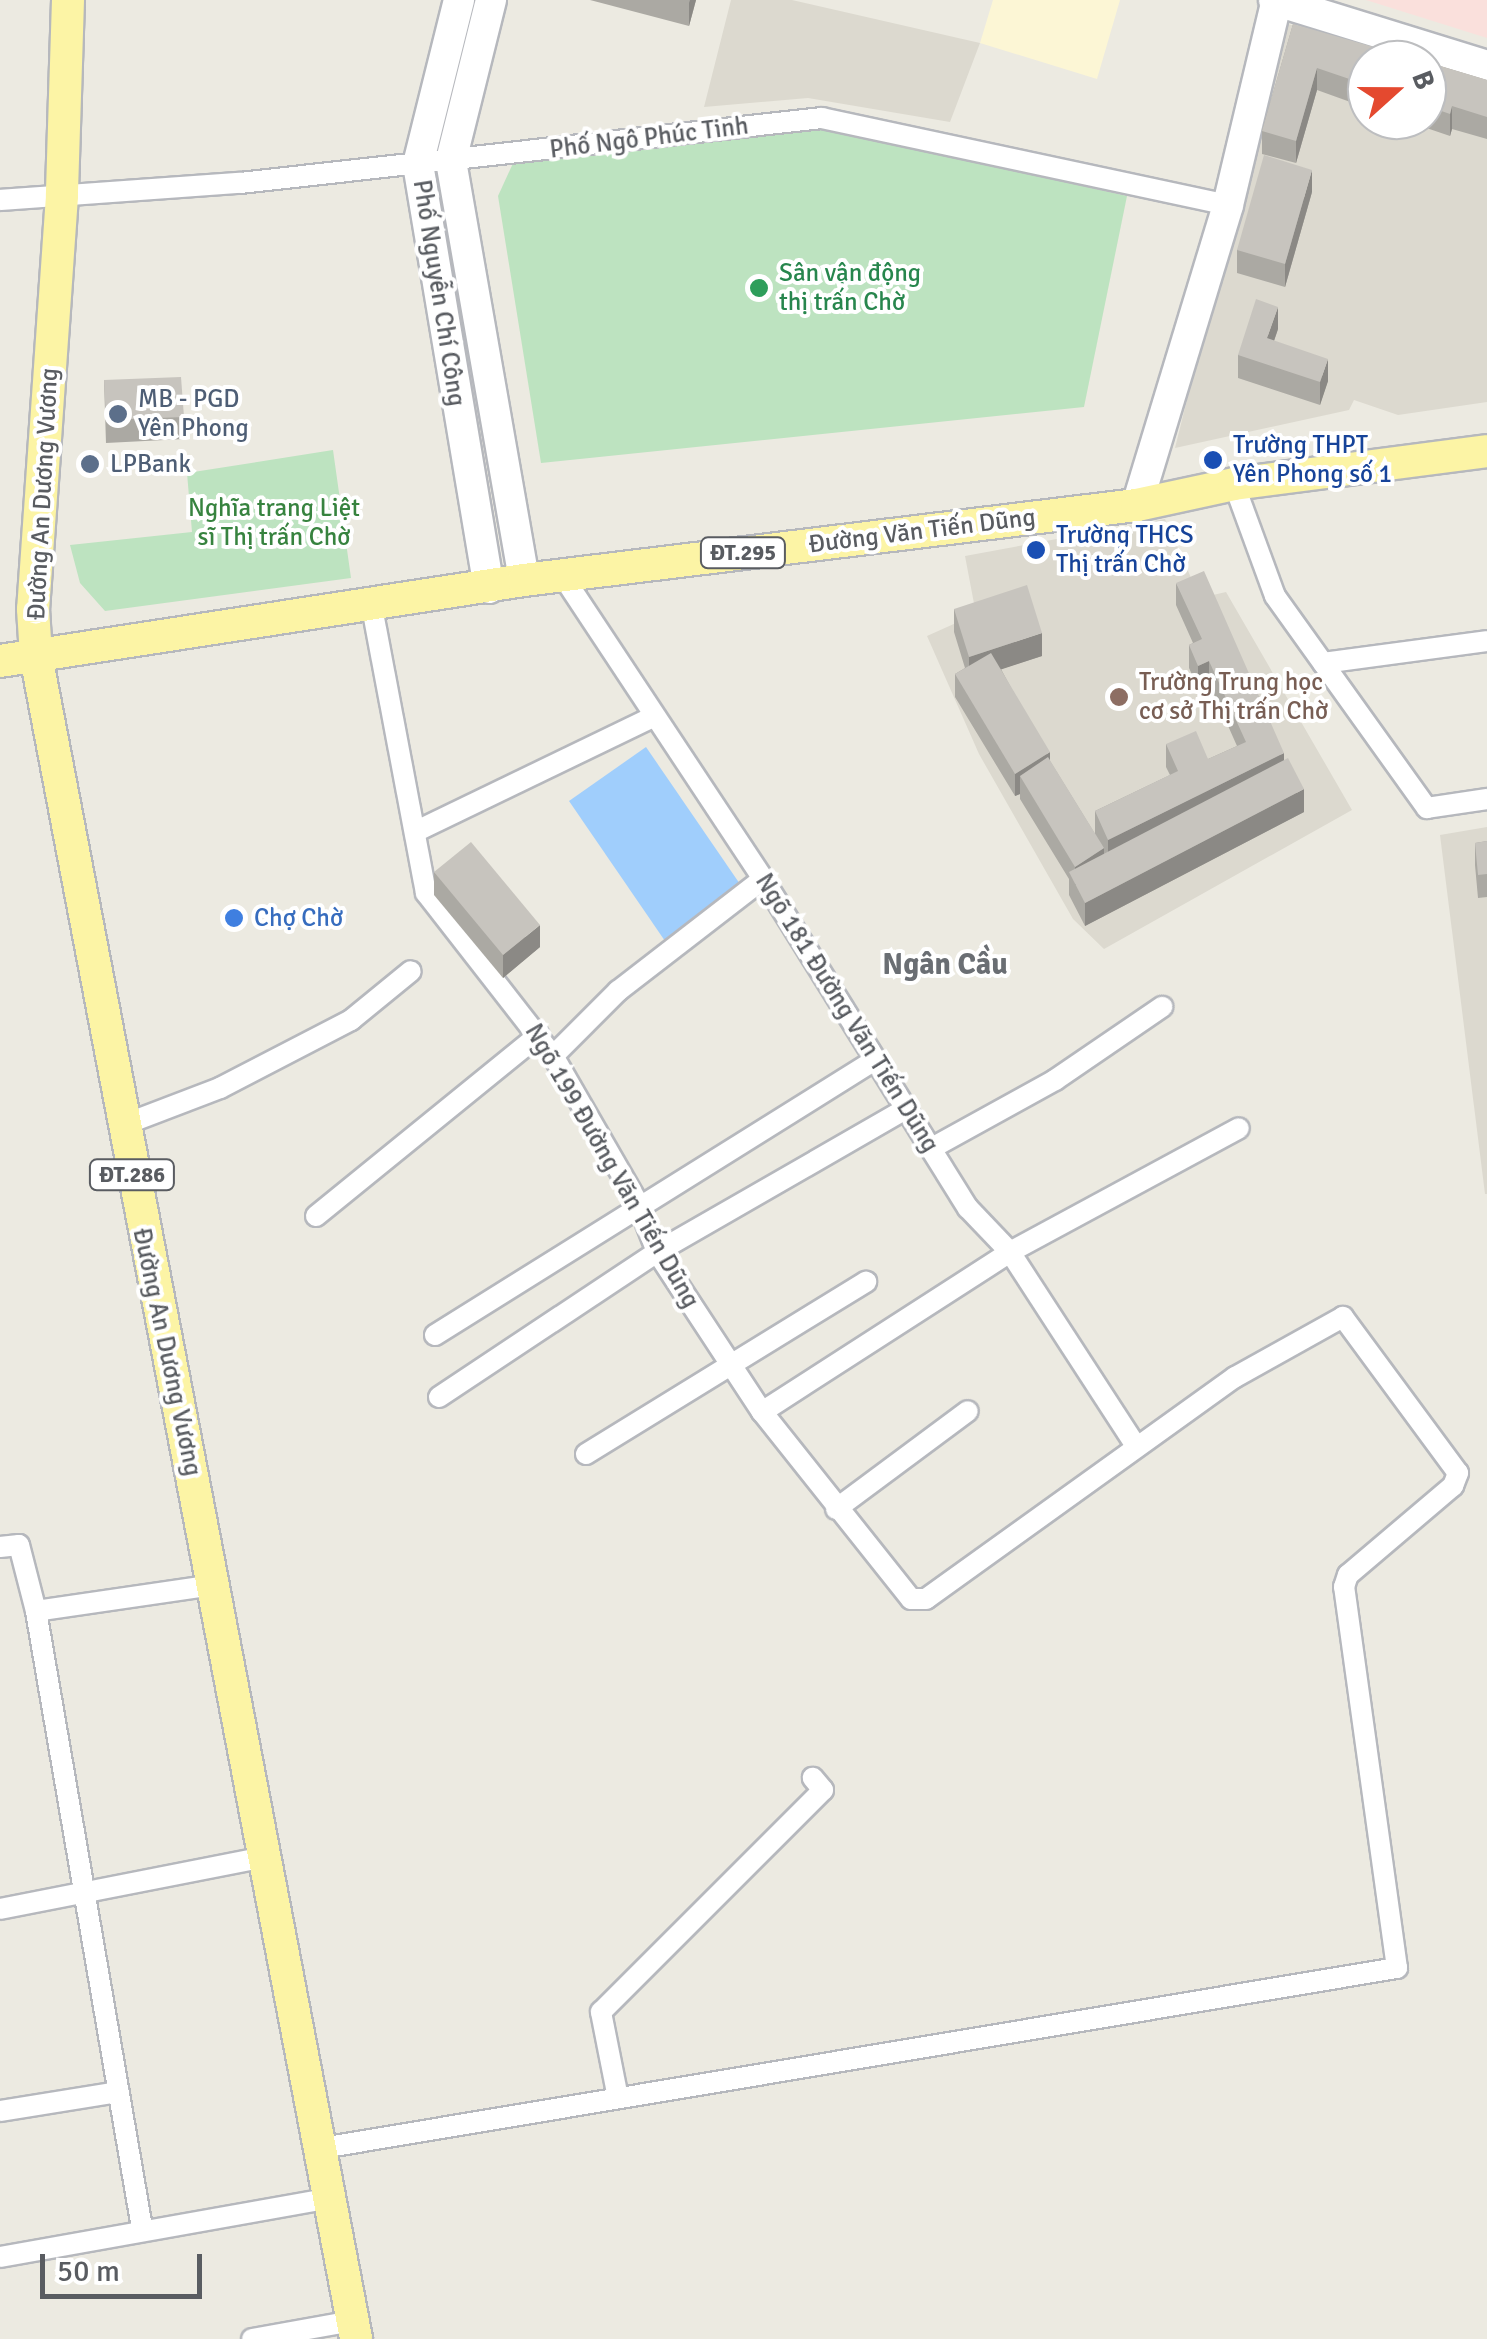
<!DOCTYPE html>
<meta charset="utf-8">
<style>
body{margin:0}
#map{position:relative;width:1487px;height:2339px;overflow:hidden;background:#eceae1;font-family:Signika,sans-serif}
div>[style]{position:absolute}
.commercial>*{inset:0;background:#fcf6d5}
.education>*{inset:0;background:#dcd9cf}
.medical>*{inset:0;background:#fae0dc}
.green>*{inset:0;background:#bde3c0}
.water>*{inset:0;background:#a0cefc}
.roads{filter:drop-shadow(2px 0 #b6b8bd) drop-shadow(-2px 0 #b6b8bd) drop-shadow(0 2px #b6b8bd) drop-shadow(0 -2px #b6b8bd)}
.street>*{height:20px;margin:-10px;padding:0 10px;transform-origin:10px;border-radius:10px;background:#fff}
.secondary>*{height:30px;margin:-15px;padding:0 15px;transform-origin:15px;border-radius:15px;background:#fff}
.primary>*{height:32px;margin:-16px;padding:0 16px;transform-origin:16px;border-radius:16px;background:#fcf4a5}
.wall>*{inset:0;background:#aba9a3}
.shaded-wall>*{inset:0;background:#8b8985}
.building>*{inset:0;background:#c7c4be}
.dots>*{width:28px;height:28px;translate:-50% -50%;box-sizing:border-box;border:5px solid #fff;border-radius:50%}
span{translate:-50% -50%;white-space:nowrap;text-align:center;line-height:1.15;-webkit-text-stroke:8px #fff;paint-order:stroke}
.shield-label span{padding:2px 8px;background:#fff;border:2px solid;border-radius:8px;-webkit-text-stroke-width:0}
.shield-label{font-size:22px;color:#595c61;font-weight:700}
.street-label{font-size:25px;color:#595c61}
.leisure-label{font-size:25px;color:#27864d}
.left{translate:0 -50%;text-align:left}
.service-label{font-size:25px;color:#4e5e75}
.transit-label{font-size:25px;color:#164399}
.park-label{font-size:25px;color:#37833f}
.education-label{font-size:25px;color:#785e54}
.shop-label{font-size:25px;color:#366cbe}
.quarter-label{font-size:30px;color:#6a6e73;font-weight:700}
.north{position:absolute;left:1347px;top:40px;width:100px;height:100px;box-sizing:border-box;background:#fff;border:2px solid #bdbec0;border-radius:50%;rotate:69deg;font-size:28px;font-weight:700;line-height:40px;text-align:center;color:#595c61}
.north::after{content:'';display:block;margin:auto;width:35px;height:45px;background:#e4492f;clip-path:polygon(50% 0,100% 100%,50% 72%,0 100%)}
.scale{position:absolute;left:40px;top:2254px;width:162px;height:45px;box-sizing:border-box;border:5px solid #595c61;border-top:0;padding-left:12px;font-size:30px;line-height:35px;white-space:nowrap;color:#595c61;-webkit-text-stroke:8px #fff;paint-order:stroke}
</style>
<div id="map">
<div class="commercial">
<div style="clip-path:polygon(993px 0,1120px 0,1097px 79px,980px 43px)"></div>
</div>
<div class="education">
<div style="clip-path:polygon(731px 0,792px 0,980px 43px,950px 122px,808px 98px,704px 107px)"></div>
<div style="clip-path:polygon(1281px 22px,1412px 60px,1367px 60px,1367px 120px,1427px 120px,1487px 81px,1487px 402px,1398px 415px,1354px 400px,1349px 410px,1175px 448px)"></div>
<div style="clip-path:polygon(1165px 519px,1200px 598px,1226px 592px,1352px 810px,1104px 949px,1073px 919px,979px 754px,927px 636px,976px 614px,965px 556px)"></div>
<div style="clip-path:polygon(1487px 827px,1487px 1194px,1485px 1194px,1440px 835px)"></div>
</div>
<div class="medical">
<div style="clip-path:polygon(1366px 0,1487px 0,1487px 38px)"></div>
</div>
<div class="green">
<div style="clip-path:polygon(826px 128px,1127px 196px,1084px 407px,541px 463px,498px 196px,514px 161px)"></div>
<div style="clip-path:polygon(333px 450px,351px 578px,105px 611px,80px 583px,70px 545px,192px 532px,187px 473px)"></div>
</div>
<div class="water">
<div style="clip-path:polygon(646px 747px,742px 887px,665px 941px,569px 801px)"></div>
</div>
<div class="roads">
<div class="street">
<div style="left:0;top:200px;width:241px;rotate:-4.1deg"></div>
<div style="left:240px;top:183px;width:586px;rotate:-6.37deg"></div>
<div style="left:822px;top:118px;width:415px;rotate:12.1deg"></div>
<div style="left:1234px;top:484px;width:119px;rotate:69.9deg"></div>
<div style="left:1275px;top:596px;width:261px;rotate:54.4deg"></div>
<div style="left:1427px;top:808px;width:61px;rotate:-8.5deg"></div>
<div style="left:562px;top:575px;width:364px;rotate:56.5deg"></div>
<div style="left:763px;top:879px;width:388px;rotate:58.1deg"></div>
<div style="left:968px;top:1208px;width:61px;rotate:46.3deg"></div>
<div style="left:1010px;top:1252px;width:231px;rotate:57deg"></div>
<div style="left:1323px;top:663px;width:165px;rotate:-7.6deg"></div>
<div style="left:417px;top:831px;width:260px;rotate:-25.8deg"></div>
<div style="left:553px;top:1056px;width:92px;rotate:-45deg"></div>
<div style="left:618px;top:991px;width:183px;rotate:-37.7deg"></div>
<div style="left:123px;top:1125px;width:104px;rotate:-20.9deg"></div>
<div style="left:220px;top:1088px;width:148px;rotate:-27.4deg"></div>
<div style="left:351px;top:1020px;width:77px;rotate:-39.2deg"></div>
<div style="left:932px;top:1148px;width:141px;rotate:-28.9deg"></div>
<div style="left:1055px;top:1080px;width:130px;rotate:-34.3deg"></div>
<div style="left:316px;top:1216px;width:287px;rotate:-39.1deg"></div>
<div style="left:435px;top:1335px;width:519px;rotate:-32.01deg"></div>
<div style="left:439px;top:1397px;width:262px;rotate:-33.6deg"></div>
<div style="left:657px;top:1252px;width:289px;rotate:-29.9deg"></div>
<div style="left:762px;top:1412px;width:295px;rotate:-32.8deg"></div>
<div style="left:1010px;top:1252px;width:260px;rotate:-28.4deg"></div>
<div style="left:586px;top:1454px;width:329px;rotate:-31.6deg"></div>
<div style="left:836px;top:1509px;width:164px;rotate:-36.6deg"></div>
<div style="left:0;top:1547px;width:19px;rotate:-6deg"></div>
<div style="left:19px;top:1545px;width:68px;rotate:75.6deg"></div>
<div style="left:36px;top:1611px;width:626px;rotate:80.25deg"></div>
<div style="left:36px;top:1611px;width:181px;rotate:-8.3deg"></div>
<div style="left:0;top:1909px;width:271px;rotate:-11.1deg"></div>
<div style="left:618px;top:2098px;width:88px;rotate:-101.2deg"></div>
<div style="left:601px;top:2012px;width:314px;rotate:-45deg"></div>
<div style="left:823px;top:1790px;width:16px;rotate:-130deg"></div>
<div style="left:0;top:2111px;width:120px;rotate:-9.1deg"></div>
<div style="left:322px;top:2148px;width:1090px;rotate:-9.51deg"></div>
<div style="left:1397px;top:1968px;width:385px;rotate:-97.9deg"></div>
<div style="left:1344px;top:1587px;width:13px;rotate:-72deg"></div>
<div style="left:1348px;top:1575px;width:138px;rotate:-40.3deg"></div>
<div style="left:1453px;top:1486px;width:14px;rotate:-69deg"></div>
<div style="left:1458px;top:1473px;width:194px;rotate:-126.4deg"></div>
<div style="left:1343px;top:1317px;width:124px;rotate:150.9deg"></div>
<div style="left:1235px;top:1377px;width:380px;rotate:144.3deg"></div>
<div style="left:926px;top:1599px;width:15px;rotate:180deg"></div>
<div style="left:911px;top:1599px;width:239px;rotate:-128.5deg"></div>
<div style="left:762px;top:1412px;width:191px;rotate:-123.3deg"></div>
<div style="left:657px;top:1252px;width:53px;rotate:-111.2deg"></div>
<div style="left:638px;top:1203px;width:170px;rotate:-120deg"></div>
<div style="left:553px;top:1056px;width:207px;rotate:-127.9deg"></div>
<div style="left:426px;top:893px;width:296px;rotate:-100.7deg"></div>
<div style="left:0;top:2257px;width:335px;rotate:-10.1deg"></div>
<div style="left:252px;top:2339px;width:103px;rotate:-10.1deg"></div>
</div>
<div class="secondary">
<div style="left:459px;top:0;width:169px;rotate:104deg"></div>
<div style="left:418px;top:164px;width:430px;rotate:80.5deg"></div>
<div style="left:491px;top:0;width:166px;rotate:104deg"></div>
<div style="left:451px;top:161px;width:425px;rotate:80.1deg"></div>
<div style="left:1274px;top:0;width:223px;rotate:17.2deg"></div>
<div style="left:1137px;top:505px;width:313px;rotate:-73.1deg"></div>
<div style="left:1228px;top:205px;width:211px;rotate:-76.6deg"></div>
</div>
<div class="primary">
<div style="left:68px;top:0;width:196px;rotate:91.8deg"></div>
<div style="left:62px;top:196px;width:414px;rotate:94deg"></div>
<div style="left:33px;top:609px;width:47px;rotate:86.3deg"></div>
<div style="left:36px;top:656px;width:1713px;rotate:79.23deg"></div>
<div style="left:0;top:661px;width:530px;rotate:-8.79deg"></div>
<div style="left:524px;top:580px;width:618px;rotate:-6.98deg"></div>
<div style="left:1137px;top:505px;width:99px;rotate:-12.2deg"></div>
<div style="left:1234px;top:484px;width:255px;rotate:-7.4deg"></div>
</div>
</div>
<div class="wall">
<div style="clip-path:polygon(590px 0,696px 0,689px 26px)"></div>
<div style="clip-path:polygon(1293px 24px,1367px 60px,1367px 108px,1317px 90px,1296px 163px,1262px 154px,1262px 131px)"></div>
<div style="clip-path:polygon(1427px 62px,1487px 80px,1487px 139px,1452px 129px,1450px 136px,1403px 120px,1427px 120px)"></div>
<div style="clip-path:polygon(1312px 192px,1285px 287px,1237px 273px,1237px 250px)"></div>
<div style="clip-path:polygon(1278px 329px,1274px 341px,1328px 381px,1320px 405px,1238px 378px,1238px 355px)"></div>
<div style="clip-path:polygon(104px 380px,184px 417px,184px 439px,106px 443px)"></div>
<div style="clip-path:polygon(1176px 583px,1284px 760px,1304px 812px,1085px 926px,1069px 895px,1069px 879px,1020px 799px,1020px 794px,1015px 796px,955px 697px,955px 674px,965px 668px,954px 632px,954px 609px,1042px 656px,1001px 669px,1050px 761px,1095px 834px,1095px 811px,1170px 775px,1166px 767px,1166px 744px,1208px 759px,1237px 746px,1209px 683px,1198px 688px,1189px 668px,1189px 645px,1193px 643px,1176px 605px)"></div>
<div style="clip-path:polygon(1487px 841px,1487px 897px,1478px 898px,1475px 865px,1475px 843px)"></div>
<div style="clip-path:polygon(434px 872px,540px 947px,503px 978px,434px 895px)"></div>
</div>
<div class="shaded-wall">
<div style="clip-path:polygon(690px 0,696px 0,689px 26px,689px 3px)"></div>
<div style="clip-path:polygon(1317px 68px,1317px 90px,1296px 163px,1296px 141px)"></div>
<div style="clip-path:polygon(1452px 106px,1452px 129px,1450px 136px,1450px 114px)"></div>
<div style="clip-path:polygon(1312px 170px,1312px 192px,1285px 287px,1285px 264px)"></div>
<div style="clip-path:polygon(1278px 307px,1278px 329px,1267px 361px,1267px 338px)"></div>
<div style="clip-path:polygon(1328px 359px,1328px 381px,1320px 405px,1320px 382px)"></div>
<div style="clip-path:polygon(1042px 633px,1042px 656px,969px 680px,969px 657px)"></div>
<div style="clip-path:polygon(1209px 661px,1209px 683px,1198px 688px,1198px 666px)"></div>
<div style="clip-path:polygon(1050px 752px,1050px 775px,1020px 776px,1020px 794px,1015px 796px,1015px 774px)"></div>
<div style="clip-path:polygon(1284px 753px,1284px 776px,1108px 862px,1108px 840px)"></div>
<div style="clip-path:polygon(1304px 789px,1304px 812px,1085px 926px,1085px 903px)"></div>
<div style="clip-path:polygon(1104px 848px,1104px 871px,1075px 885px,1075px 867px)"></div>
<div style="clip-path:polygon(540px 925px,540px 947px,503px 978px,503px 955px)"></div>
</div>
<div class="building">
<div style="clip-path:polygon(1293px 24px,1419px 60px,1367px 60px,1367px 85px,1317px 68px,1296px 141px,1262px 131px)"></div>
<div style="clip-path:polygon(1427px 62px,1487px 80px,1487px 117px,1452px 106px,1450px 114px,1427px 106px)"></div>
<div style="clip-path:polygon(1264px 155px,1312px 170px,1285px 264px,1237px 250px)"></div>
<div style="clip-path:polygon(1256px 299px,1278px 307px,1267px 338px,1328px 359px,1320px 382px,1238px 355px)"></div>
<div style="clip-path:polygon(181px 377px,184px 417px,106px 420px,104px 380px)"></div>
<div style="clip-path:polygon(1204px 571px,1284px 753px,1108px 840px,1095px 811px,1178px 771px,1166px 744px,1196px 731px,1208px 759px,1246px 742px,1209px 661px,1198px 666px,1189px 645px,1202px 639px,1176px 583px)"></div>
<div style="clip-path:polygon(1027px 585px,1042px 633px,969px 657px,954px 609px)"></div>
<div style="clip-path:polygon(991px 653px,1050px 752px,1015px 774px,955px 674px)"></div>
<div style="clip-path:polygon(1048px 757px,1104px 848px,1075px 867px,1020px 776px)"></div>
<div style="clip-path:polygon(1288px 758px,1304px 789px,1085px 903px,1069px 872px)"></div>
<div style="clip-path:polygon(1487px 841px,1487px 874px,1478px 875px,1475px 843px)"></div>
<div style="clip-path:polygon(471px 842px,540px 925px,503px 955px,434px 872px)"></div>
</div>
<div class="dots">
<div style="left:759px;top:288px;background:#2e9e5b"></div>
<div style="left:118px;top:414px;background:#5c6f8a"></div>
<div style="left:1213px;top:460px;background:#1a4fb4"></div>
<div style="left:90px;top:464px;background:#5c6f8a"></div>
<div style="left:1036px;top:550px;background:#1a4fb4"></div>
<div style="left:1119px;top:697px;background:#8d6e63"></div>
<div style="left:234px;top:918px;background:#3f7fe0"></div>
</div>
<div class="shield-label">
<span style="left:743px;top:553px">ĐT.295</span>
<span style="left:132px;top:1175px">ĐT.286</span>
</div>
<div class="street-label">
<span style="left:649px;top:138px;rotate:-7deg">Phố Ngô Phúc Tinh</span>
<span style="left:439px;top:293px;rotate:81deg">Phố Nguyễn Chí Công</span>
<span style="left:43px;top:494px;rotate:-87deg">Đường An Dương Vương</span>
<span style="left:922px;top:531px;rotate:-7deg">Đường Văn Tiến Dũng</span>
<span style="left:847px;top:1013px;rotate:58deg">Ngõ 181 Đường Văn Tiến Dũng</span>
<span style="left:612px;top:1166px;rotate:60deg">Ngõ 199 Đường Văn Tiến Dũng</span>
<span style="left:167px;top:1352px;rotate:78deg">Đường An Dương Vương</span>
</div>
<div class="leisure-label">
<span class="left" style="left:779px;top:288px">Sân vận động<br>thị trấn Chờ</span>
</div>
<div class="service-label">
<span class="left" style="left:138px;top:414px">MB - PGD<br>Yên Phong</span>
<span class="left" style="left:110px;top:464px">LPBank</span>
</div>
<div class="transit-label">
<span class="left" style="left:1233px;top:460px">Trường THPT<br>Yên Phong số 1</span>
<span class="left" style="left:1056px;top:550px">Trường THCS<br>Thị trấn Chờ</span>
</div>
<div class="park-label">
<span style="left:274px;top:523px">Nghĩa trang Liệt<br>sĩ Thị trấn Chờ</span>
</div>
<div class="education-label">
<span class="left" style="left:1139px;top:697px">Trường Trung học<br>cơ sở Thị trấn Chờ</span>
</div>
<div class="shop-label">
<span class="left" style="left:254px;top:918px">Chợ Chờ</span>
</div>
<div class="quarter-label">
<span style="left:945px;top:965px">Ngân Cầu</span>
</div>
<div class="north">B</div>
<div class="scale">50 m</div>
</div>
